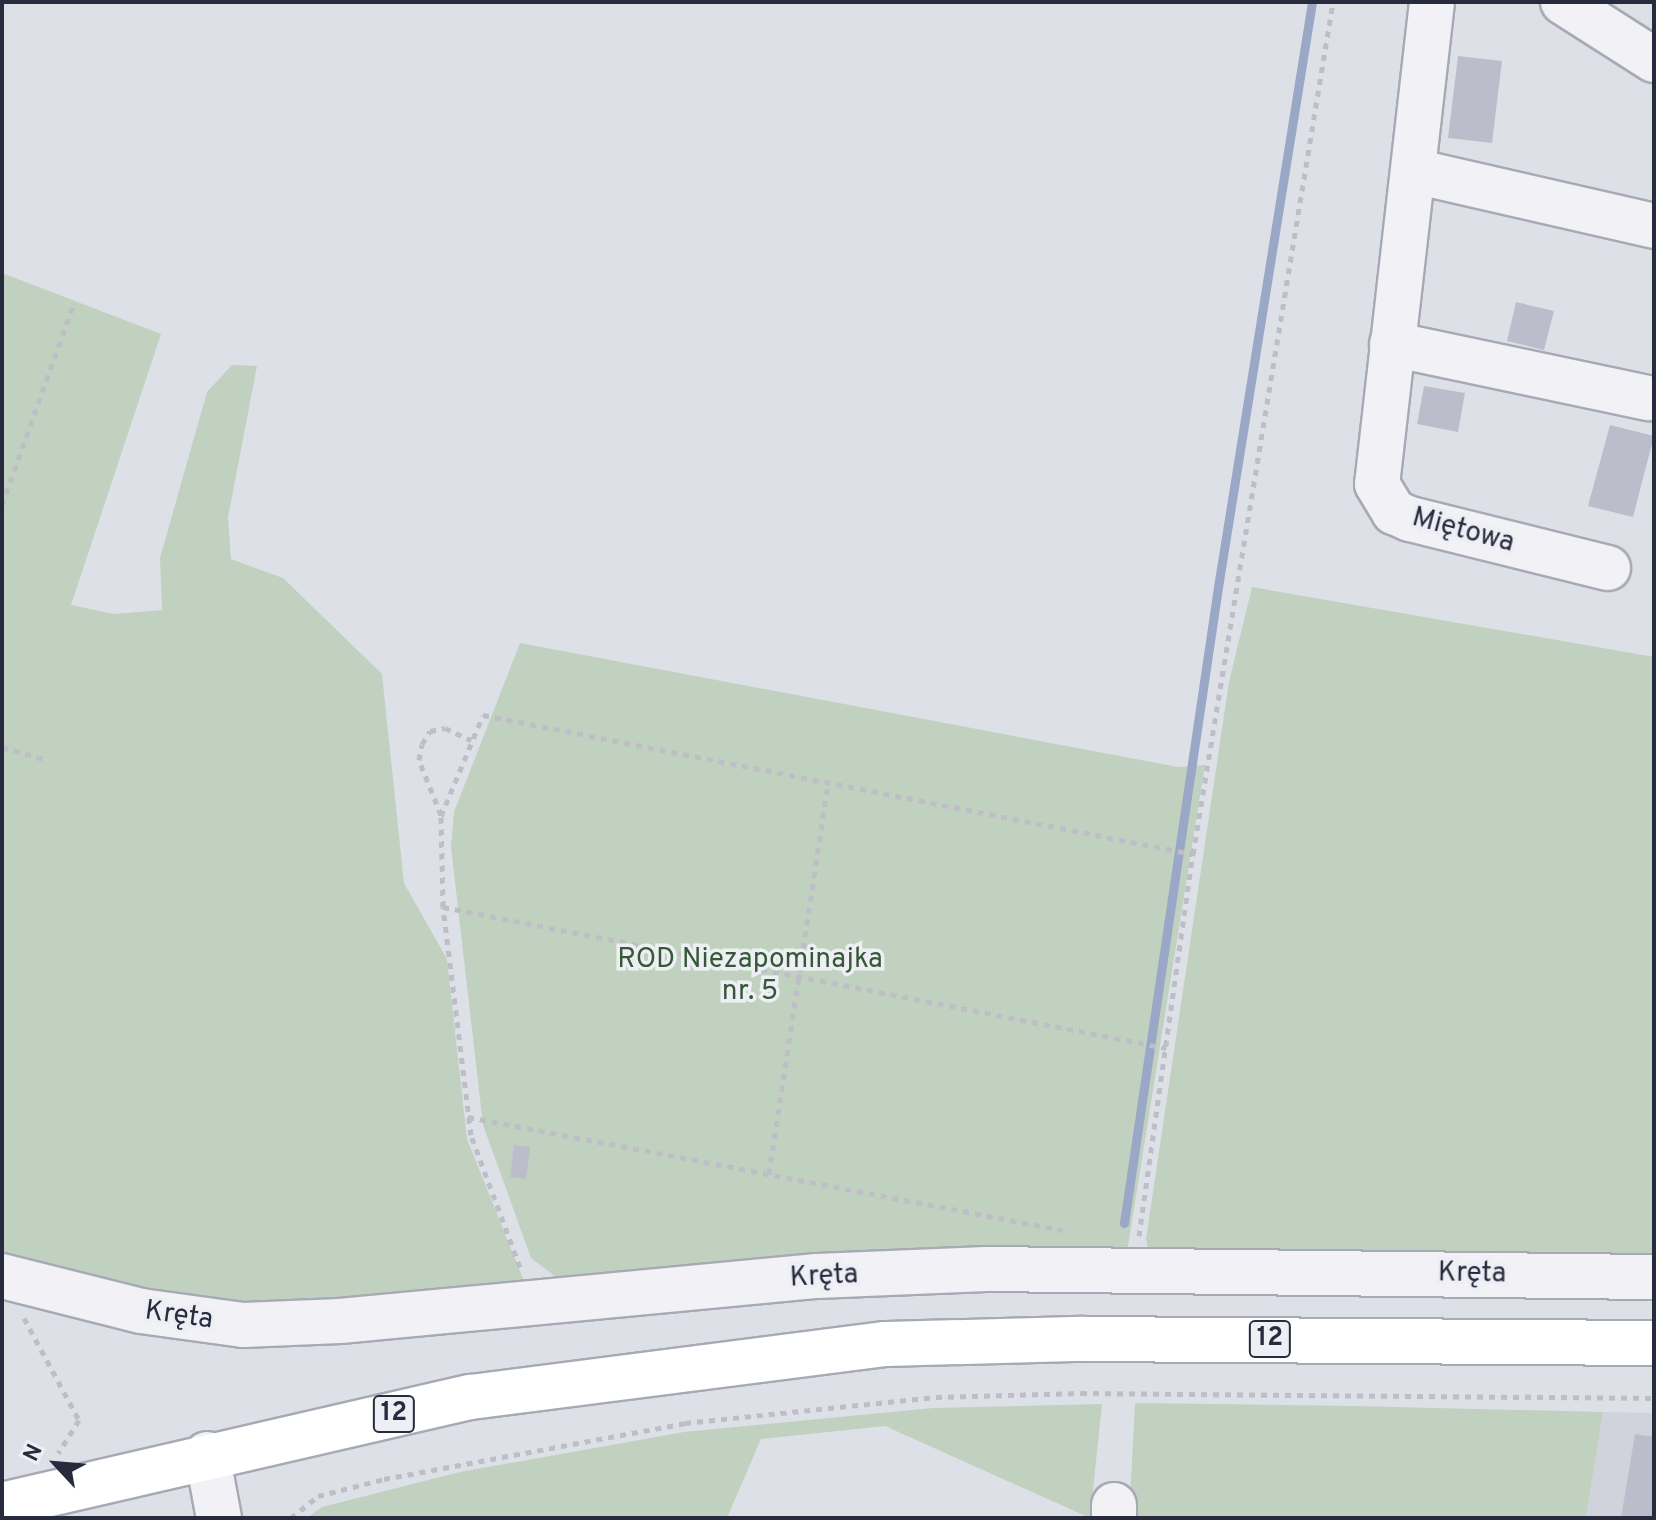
<!DOCTYPE html>
<meta charset="utf-8">
<style>
body{margin:0}
#map{position:relative;width:1656px;height:1520px;overflow:hidden;background:#dee0e7;font-family:Overpass,sans-serif}
div>[style]{position:absolute}
.built>*{inset:0;background:#d0d2dc}
.green>*{inset:0;background:#c0d1bf}
.stream>*{height:9px;margin:-4.5px;padding:0 4.5px;transform-origin:4.5px;border-radius:4.5px;background:#9aa7c7}
.building>*{inset:0;background:#bbbeca}
.path>*{height:5px;margin-top:-2.5px;transform-origin:0;background:repeating-linear-gradient(90deg,#bdbec6 0 6px,transparent 0 12px)}
.roads{filter:drop-shadow(2px 0 #a7aab4) drop-shadow(-2px 0 #a7aab4) drop-shadow(0 2px #a7aab4) drop-shadow(0 -2px #a7aab4)}
.minor>*{height:44px;margin:-22px;padding:0 22px;transform-origin:22px;border-radius:22px;background:#f1f1f6}
.major>*{height:44px;margin:-22px;padding:0 22px;transform-origin:22px;border-radius:22px;background:#fff}
span{translate:-50% -50%;white-space:nowrap;text-align:center;line-height:1.15;-webkit-text-stroke:7px #edeff5;paint-order:stroke}
.shield-label span{padding:2px 6px;background:#edeff5;border:2px solid;border-radius:6px;-webkit-text-stroke-width:0}
.shield-label{font-size:26px;color:#282b3e;font-weight:700}
.street-label{font-size:28px;color:#282b3e}
.park-label{font-size:28px;color:#355936}
.frame{position:absolute;inset:0;border:4px solid #282b3e;pointer-events:none}
.north{position:absolute;left:16px;top:1424px;width:80px;height:80px;-webkit-text-stroke:6px #edeff5;paint-order:stroke;rotate:296deg;font-size:22px;font-weight:700;line-height:32px;text-align:center;color:#282b3e}
.north::after{content:'';display:block;margin:auto;width:28px;height:36px;background:#282b3e;clip-path:polygon(50% 0,100% 100%,50% 72%,0 100%)}
</style>
<div id="map">
<div class="built">
<div style="clip-path:polygon(1603px 1412px,1654px 1413px,1654px 1518px,1586px 1518px)"></div>
</div>
<div class="green">
<div style="clip-path:polygon(2px 273px,161px 334px,71px 605px,114px 614px,162px 610px,160px 558px,207px 392px,232px 365px,257px 366px,228px 517px,231px 559px,283px 578px,382px 674px,404px 883px,447px 959px,467px 1139px,526px 1286px,457px 1296px,193px 1305px,2px 1257px)"></div>
<div style="clip-path:polygon(1252px 587px,1654px 657px,1654px 1264px,1149px 1252px,1146px 1239px,1229px 682px)"></div>
<div style="clip-path:polygon(520px 643px,1178px 767px,1205px 765px,1128px 1246px,1115px 1253px,809px 1257px,556px 1277px,531px 1258px,483px 1125px,451px 847px,454px 812px)"></div>
<div style="clip-path:polygon(1135px 1403px,1355px 1406px,1603px 1412px,1586px 1518px,1129px 1518px)"></div>
<div style="clip-path:polygon(1102px 1404px,1090px 1518px,885px 1426px,761px 1439px,727px 1518px,307px 1518px,322px 1507px,460px 1472px,684px 1432px,933px 1408px)"></div>
</div>
<div class="stream">
<div style="left:1124px;top:1223px;width:643px;rotate:-81.59deg"></div>
<div style="left:1218px;top:587px;width:593px;rotate:-80.87deg"></div>
</div>
<div class="building">
<div style="clip-path:polygon(1458px 56px,1502px 61px,1492px 143px,1448px 138px)"></div>
<div style="clip-path:polygon(1516px 302px,1554px 311px,1544px 350px,1507px 341px)"></div>
<div style="clip-path:polygon(1424px 386px,1465px 393px,1458px 432px,1417px 424px)"></div>
<div style="clip-path:polygon(1610px 425px,1654px 436px,1633px 517px,1588px 506px)"></div>
<div style="clip-path:polygon(514px 1145px,530px 1147px,526px 1179px,510px 1177px)"></div>
<div style="clip-path:polygon(1635px 1434px,1654px 1437px,1654px 1518px,1621px 1518px)"></div>
</div>
<div class="path">
<div style="left:2px;top:505px;width:214px;rotate:-70.4deg"></div>
<div style="left:2px;top:747px;width:47px;rotate:16.1deg"></div>
<div style="left:441px;top:815px;width:59px;rotate:-111.8deg"></div>
<div style="left:419px;top:760px;width:16px;rotate:-79deg"></div>
<div style="left:422px;top:744px;width:15px;rotate:-58deg"></div>
<div style="left:430px;top:731px;width:15px;rotate:-11deg"></div>
<div style="left:445px;top:728px;width:29px;rotate:25deg"></div>
<div style="left:443px;top:907px;width:737px;rotate:11.04deg"></div>
<div style="left:468px;top:1117px;width:605px;rotate:10.77deg"></div>
<div style="left:769px;top:1174px;width:396px;rotate:-81.4deg"></div>
<div style="left:1139px;top:1236px;width:386px;rotate:-82deg"></div>
<div style="left:1193px;top:854px;width:863px;rotate:-80.67deg"></div>
<div style="left:520px;top:1267px;width:141px;rotate:-110.4deg"></div>
<div style="left:471px;top:1135px;width:230px;rotate:-97deg"></div>
<div style="left:443px;top:907px;width:91px;rotate:-91.3deg"></div>
<div style="left:441px;top:816px;width:109px;rotate:-67.4deg"></div>
<div style="left:483px;top:715px;width:723px;rotate:11.08deg"></div>
<div style="left:24px;top:1318px;width:116px;rotate:61.7deg"></div>
<div style="left:79px;top:1420px;width:39px;rotate:122deg"></div>
<div style="left:291px;top:1518px;width:35px;rotate:-39deg"></div>
<div style="left:318px;top:1496px;width:68px;rotate:-14.4deg"></div>
<div style="left:384px;top:1479px;width:306px;rotate:-10.5deg"></div>
<div style="left:685px;top:1423px;width:252px;rotate:-5.9deg"></div>
<div style="left:936px;top:1397px;width:145px;rotate:-1.6deg"></div>
<div style="left:1081px;top:1393px;width:573px;rotate:0.5deg"></div>
</div>
<div class="roads">
<div class="minor">
<div style="left:1432px;top:2px;width:485px;rotate:96.5deg"></div>
<div style="left:1377px;top:484px;width:33px;rotate:59deg"></div>
<div style="left:1394px;top:512px;width:17px;rotate:24deg"></div>
<div style="left:1410px;top:519px;width:204px;rotate:13.9deg"></div>
<div style="left:1563px;top:2px;width:108px;rotate:32.5deg"></div>
<div style="left:1414px;top:171px;width:246px;rotate:12.9deg"></div>
<div style="left:1392px;top:344px;width:263px;rotate:11.9deg"></div>
<div style="left:2px;top:1276px;width:143px;rotate:14.1deg"></div>
<div style="left:141px;top:1311px;width:103px;rotate:7.8deg"></div>
<div style="left:243px;top:1325px;width:97px;rotate:-2.4deg"></div>
<div style="left:340px;top:1321px;width:479px;rotate:-5.4deg"></div>
<div style="left:817px;top:1276px;width:169px;rotate:-2.4deg"></div>
<div style="left:986px;top:1269px;width:668px;rotate:0.69deg"></div>
<div style="left:207px;top:1454px;width:65px;rotate:79.4deg"></div>
<div style="left:1114px;top:1505px;width:13px;rotate:90deg"></div>
</div>
<div class="major">
<div style="left:2px;top:1505px;width:481px;rotate:-13deg"></div>
<div style="left:471px;top:1397px;width:418px;rotate:-7.3deg"></div>
<div style="left:886px;top:1344px;width:197px;rotate:-1.5deg"></div>
<div style="left:1083px;top:1339px;width:571px;rotate:0.4deg"></div>
</div>
</div>
<div class="shield-label">
<span style="left:1270px;top:1339px">12</span>
<span style="left:394px;top:1414px">12</span>
</div>
<div class="street-label">
<span style="left:1463px;top:531px;rotate:15deg">Miętowa</span>
<span style="left:1472px;top:1274px;rotate:1deg">Kręta</span>
<span style="left:824px;top:1277px;rotate:-3deg">Kręta</span>
<span style="left:179px;top:1316px;rotate:8deg">Kręta</span>
</div>
<div class="park-label">
<span style="left:750px;top:976px">ROD Niezapominajka<br>nr. 5</span>
</div>
<div class="frame"></div>
<div class="north">N</div>
</div>
